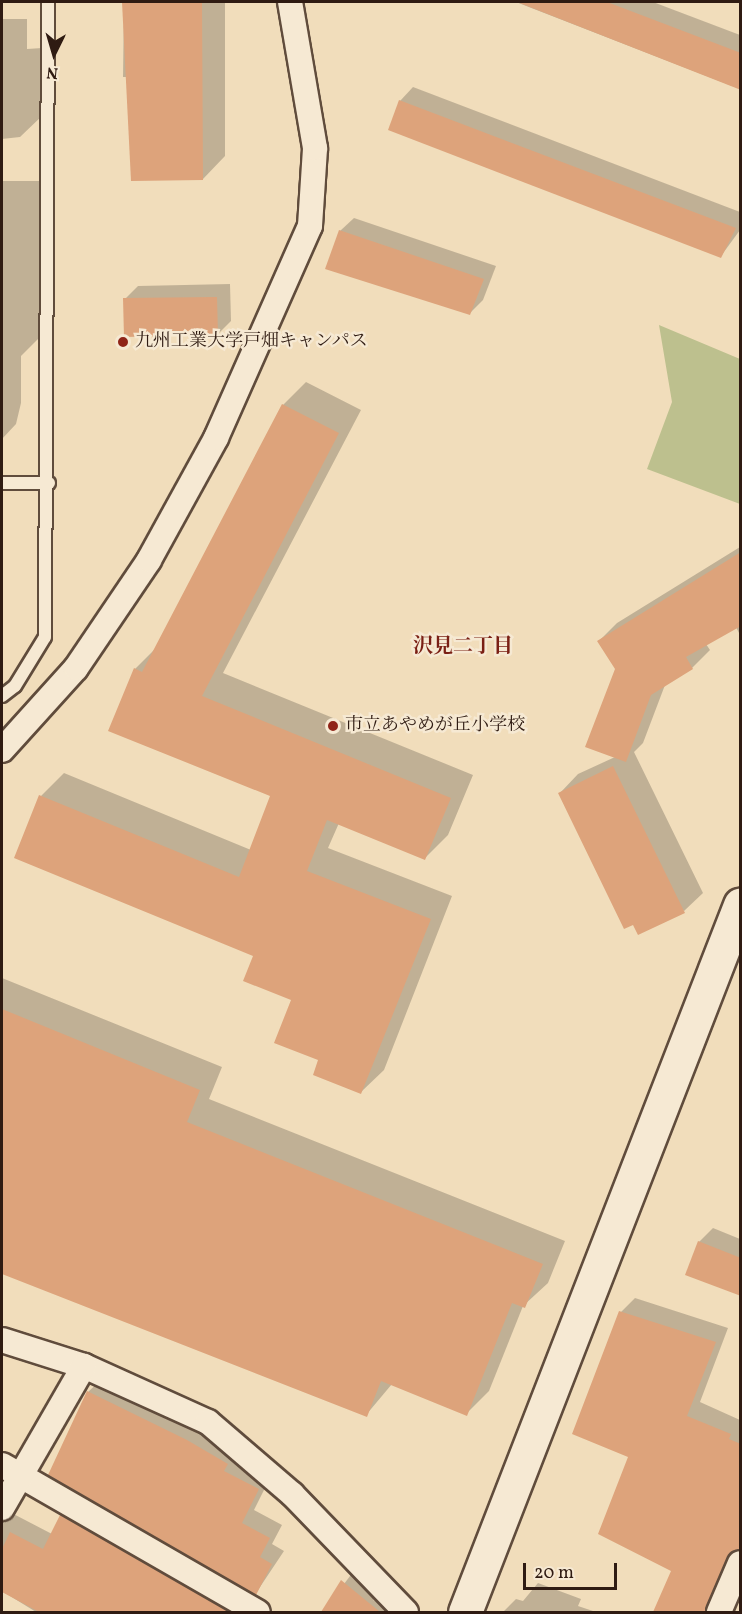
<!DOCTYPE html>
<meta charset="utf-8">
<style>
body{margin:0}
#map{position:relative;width:742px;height:1614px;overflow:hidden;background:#f1ddbb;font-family:Vollkorn,"Noto Serif JP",serif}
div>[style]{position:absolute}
.green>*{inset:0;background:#bdc08e}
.shadow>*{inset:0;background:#0003}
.building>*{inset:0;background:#dda37b}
.roads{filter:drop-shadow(2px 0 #604c3c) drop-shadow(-2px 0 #604c3c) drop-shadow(0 2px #604c3c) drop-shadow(0 -2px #604c3c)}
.lane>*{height:12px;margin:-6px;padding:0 6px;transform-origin:6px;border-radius:6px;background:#f6e9d3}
.street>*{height:24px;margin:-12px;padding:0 12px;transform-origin:12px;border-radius:12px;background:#f6e9d3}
.secondary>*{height:33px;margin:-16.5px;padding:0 16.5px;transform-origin:16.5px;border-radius:16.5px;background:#f6e9d3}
.dots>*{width:16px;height:16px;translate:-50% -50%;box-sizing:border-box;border:3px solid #f6e9d3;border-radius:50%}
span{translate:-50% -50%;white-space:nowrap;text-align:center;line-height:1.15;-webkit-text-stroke:5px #f6e9d3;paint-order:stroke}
.poi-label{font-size:18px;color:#2f1b12}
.left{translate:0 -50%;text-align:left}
.neighbourhood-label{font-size:20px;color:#7a1f14;font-weight:700}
.frame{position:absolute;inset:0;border:3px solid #2f1b12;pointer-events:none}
.north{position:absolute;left:24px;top:24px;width:60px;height:60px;-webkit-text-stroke:4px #f6e9d3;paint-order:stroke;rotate:185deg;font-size:16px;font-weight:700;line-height:24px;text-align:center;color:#2f1b12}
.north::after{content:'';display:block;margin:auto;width:21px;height:27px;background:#2f1b12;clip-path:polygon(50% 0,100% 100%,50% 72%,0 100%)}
.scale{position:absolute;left:523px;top:1563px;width:94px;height:27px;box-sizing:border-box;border:3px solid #2f1b12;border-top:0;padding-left:8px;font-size:18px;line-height:21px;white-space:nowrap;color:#2f1b12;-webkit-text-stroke:4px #f6e9d3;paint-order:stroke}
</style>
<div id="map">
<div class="green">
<div style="clip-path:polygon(659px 325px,740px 359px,740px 504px,647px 469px,672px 402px)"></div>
</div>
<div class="shadow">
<div style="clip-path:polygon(124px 2px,225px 2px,225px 156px,203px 179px,130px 77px,123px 77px)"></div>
<div style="clip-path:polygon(516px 2px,653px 2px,740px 35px,740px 89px)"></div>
<div style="clip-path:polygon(2px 19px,27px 19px,27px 49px,42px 48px,43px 115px,20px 137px,2px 139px)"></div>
<div style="clip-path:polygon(413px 87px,740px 212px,740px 230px,721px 256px,400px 101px)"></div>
<div style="clip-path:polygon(2px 181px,42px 181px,43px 334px,21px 356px,21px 403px,16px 424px,2px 439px)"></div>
<div style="clip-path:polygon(354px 218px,496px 266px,483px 300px,470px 313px,340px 231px)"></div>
<div style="clip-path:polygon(230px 284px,231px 321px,218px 334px,125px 299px,138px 286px)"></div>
<div style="clip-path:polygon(306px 382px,361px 410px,223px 673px,473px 775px,448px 835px,425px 858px,339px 823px,328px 848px,452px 896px,384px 1070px,361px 1092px,320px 1059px,293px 999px,255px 955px,41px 796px,64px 773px,251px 850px,272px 796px,135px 669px,155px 649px,283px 405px)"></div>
<div style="clip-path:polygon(740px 547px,740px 635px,736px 627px,706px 644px,710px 650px,692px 668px,665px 685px,643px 743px,634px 752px,703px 893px,684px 911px,560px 793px,578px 774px,615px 757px,617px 669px,599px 641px,617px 623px)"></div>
<div style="clip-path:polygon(2px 978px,222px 1067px,209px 1099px,565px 1241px,548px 1283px,523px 1306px,489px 1391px,466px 1414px,392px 1384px,366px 1415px,2px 1271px)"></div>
<div style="clip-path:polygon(713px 1228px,740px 1239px,740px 1294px,699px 1242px)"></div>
<div style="clip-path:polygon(635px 1298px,728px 1328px,700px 1402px,740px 1420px,740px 1534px,703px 1612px,654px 1612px,673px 1570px,630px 1456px,621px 1312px)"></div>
<div style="clip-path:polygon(102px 1379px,200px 1427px,271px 1476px,254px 1510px,282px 1525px,272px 1544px,284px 1551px,256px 1593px,50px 1474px,88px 1392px)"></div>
<div style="clip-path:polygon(75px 1503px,251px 1612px,36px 1612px,2px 1591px,2px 1508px,52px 1534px)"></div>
<div style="clip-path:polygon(356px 1568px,380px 1588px,373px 1600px,398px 1612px,323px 1612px)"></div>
<div style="clip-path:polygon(538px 1583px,581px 1599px,578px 1606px,596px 1612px,503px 1612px,516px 1599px,523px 1601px)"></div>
</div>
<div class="building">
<div style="clip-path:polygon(122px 2px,202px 2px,203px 180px,131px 181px)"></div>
<div style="clip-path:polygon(517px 2px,607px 2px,741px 53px,741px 90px)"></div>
<div style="clip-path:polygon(399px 100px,736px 228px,721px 258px,388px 130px)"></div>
<div style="clip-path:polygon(339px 230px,484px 279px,470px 315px,325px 269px)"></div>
<div style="clip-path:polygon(217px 297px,218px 335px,124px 337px,123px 298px)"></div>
<div style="clip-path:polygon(282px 404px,339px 433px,202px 696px,451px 798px,425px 860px,327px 820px,307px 871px,431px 919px,361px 1094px,313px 1075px,318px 1060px,274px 1043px,291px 1000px,243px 981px,253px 956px,14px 858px,39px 795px,239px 877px,270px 796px,108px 731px,134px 668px,142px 672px)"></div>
<div style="clip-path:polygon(741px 552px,741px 626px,686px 657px,693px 669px,651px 695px,626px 762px,585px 747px,615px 669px,597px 641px)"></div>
<div style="clip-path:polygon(613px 766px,685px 913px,638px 935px,633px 925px,624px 929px,558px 793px)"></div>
<div style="clip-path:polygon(2px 1009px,200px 1090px,187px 1122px,543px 1264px,525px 1308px,512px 1303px,467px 1416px,381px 1381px,367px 1417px,2px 1274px)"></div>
<div style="clip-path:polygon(698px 1241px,741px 1258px,741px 1296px,685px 1275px)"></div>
<div style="clip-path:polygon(619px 1311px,716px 1342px,687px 1416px,731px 1434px,729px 1439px,741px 1444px,741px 1549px,727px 1557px,705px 1612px,653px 1612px,671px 1571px,598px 1534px,628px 1457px,572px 1434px)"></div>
<div style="clip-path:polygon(87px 1391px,187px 1440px,228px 1464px,224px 1471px,259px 1489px,242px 1523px,270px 1538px,260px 1557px,272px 1564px,256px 1595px,48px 1475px)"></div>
<div style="clip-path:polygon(60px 1515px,230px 1612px,39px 1612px,2px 1592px,2px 1549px,10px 1532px,43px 1549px)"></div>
<div style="clip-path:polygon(341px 1580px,380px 1612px,321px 1612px)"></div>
</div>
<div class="roads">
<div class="lane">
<div style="left:2px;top:483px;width:47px"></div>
<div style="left:2px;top:696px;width:16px;rotate:-38deg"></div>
<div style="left:15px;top:686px;width:57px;rotate:-58.5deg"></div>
<div style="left:45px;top:637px;width:635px;rotate:-89.73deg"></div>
</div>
<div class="street">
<div style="left:2px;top:750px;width:110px;rotate:-47.9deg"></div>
<div style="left:76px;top:668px;width:130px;rotate:-55.9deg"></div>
<div style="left:149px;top:560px;width:139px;rotate:-61.2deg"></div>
<div style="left:216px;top:438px;width:232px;rotate:-66.1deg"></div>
<div style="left:310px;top:226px;width:78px;rotate:-86.3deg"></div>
<div style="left:315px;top:148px;width:148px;rotate:-99.7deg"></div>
<div style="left:2px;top:1340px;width:86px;rotate:17.6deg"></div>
<div style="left:84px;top:1366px;width:136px;rotate:24.3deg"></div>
<div style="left:208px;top:1422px;width:111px;rotate:40.6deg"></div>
<div style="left:292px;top:1494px;width:164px;rotate:46deg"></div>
<div style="left:2px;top:1465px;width:295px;rotate:29.9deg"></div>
<div style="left:2px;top:1508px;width:164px;rotate:-60deg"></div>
<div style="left:719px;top:1612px;width:53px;rotate:-66.8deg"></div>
</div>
<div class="secondary">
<div style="left:465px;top:1612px;width:759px;rotate:-68.75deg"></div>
</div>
</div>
<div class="dots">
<div style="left:123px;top:342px;background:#8f2418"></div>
<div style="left:333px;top:726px;background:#8f2418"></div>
</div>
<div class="poi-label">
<span class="left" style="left:135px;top:342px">九州工業大学戸畑キャンパス</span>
<span class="left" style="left:345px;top:726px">市立あやめが丘小学校</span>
</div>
<div class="neighbourhood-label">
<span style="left:463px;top:647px">沢見二丁目</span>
</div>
<div class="frame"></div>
<div class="north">N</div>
<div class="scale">20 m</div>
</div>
